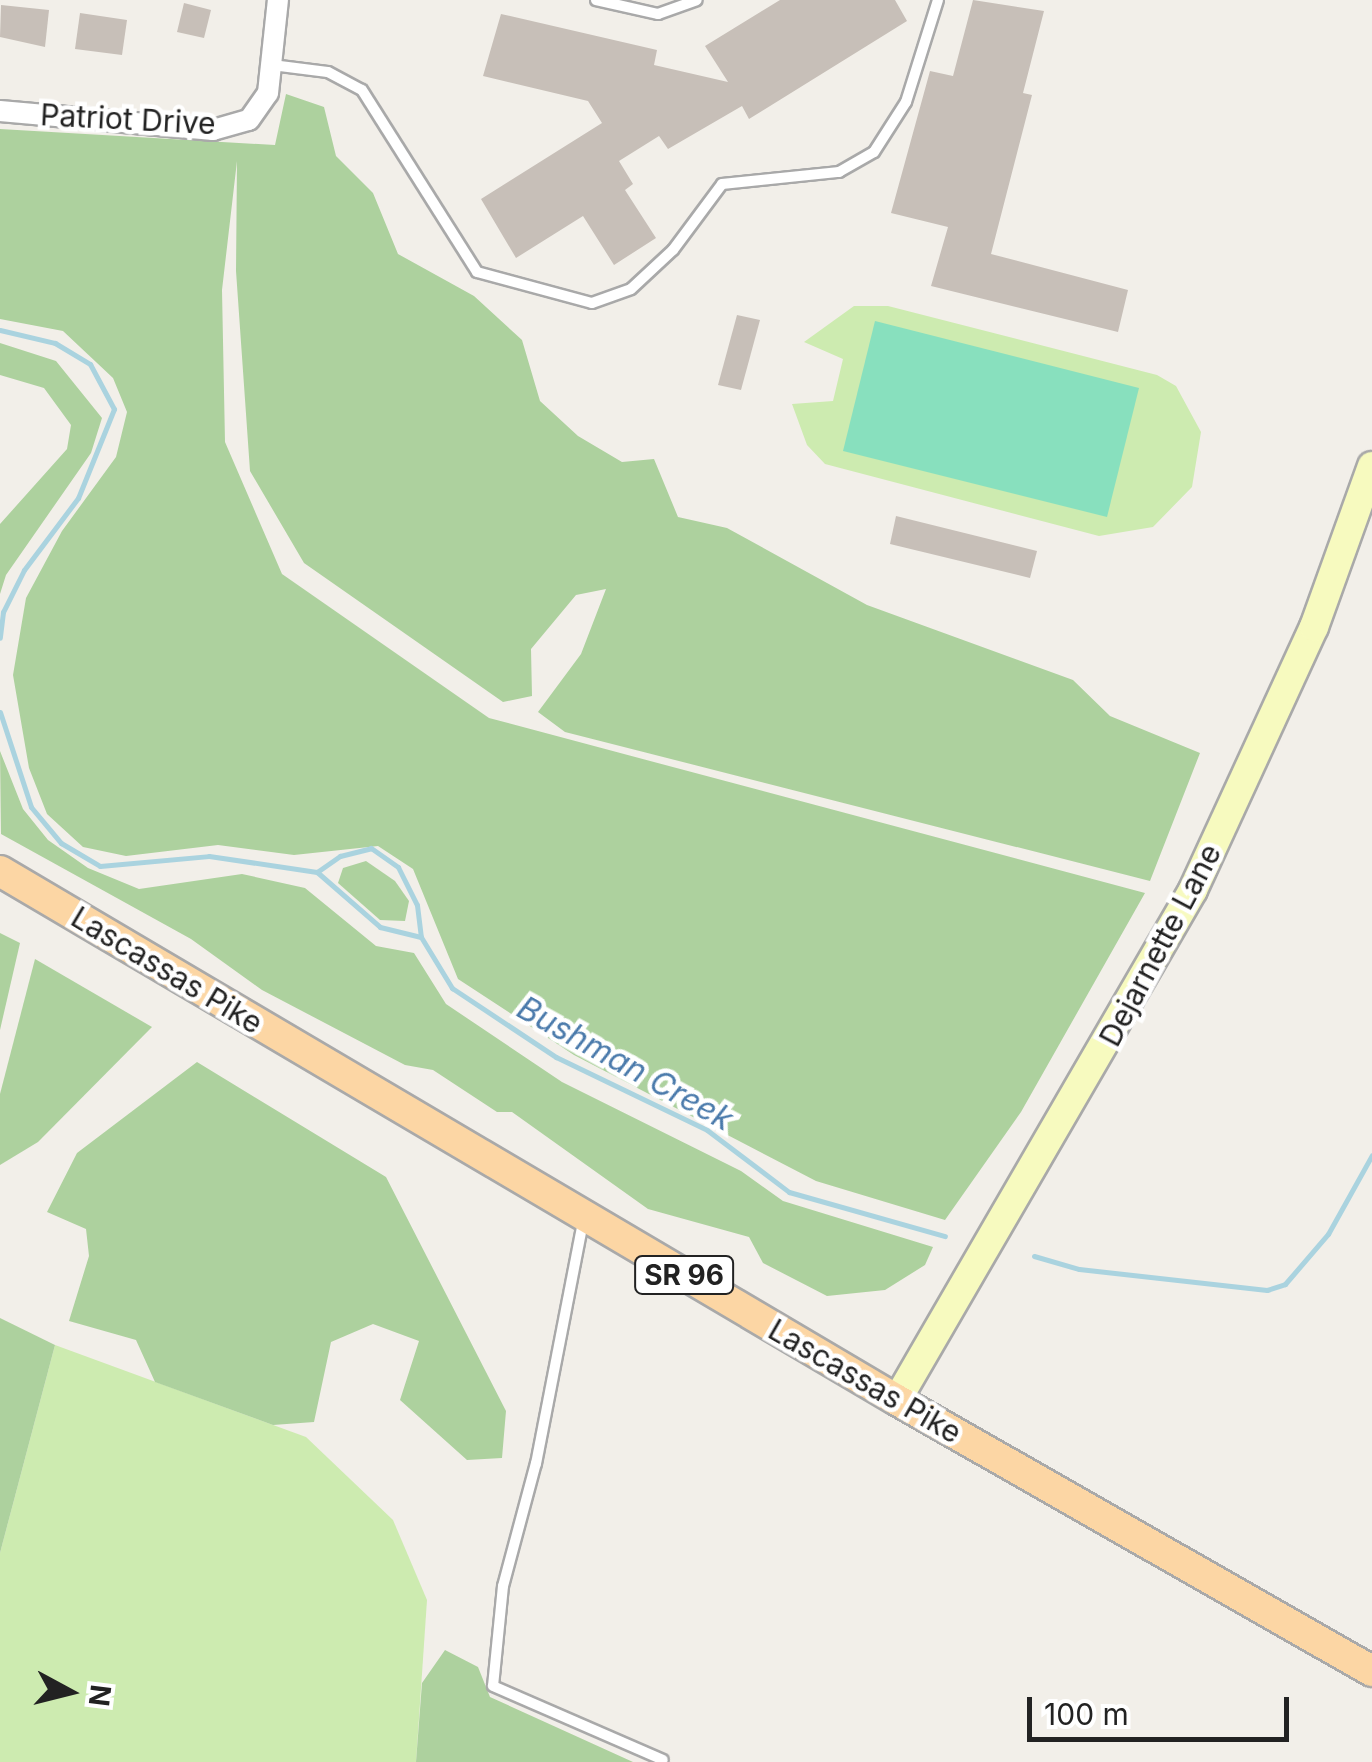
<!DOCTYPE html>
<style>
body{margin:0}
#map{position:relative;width:1372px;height:1762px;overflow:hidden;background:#f2efe9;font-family:Inter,sans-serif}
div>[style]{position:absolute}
.grass>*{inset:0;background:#cdebb0}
.forest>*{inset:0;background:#add19e}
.pitch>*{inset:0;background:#88e0be}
.stream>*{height:5px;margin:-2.5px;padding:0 2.5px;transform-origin:2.5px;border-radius:2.5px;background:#aad3df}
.building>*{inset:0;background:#c7bfb8}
.roads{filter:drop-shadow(2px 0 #a9a9a9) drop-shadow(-2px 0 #a9a9a9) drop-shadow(0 2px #a9a9a9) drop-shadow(0 -2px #a9a9a9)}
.lane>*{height:10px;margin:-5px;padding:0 5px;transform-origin:5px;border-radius:5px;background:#fff}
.street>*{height:20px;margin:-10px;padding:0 10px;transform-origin:10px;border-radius:10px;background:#fff}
.secondary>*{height:28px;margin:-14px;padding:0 14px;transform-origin:14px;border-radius:14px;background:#f7fabf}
.primary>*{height:30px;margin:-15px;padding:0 15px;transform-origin:15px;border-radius:15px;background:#fcd6a4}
span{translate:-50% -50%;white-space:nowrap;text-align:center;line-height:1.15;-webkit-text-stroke:9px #fff;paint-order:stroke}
.shield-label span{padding:2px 8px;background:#fff;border:2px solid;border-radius:8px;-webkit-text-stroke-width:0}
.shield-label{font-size:28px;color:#222;font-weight:700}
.street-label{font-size:30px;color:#222}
.water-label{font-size:32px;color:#4a7aab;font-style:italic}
.north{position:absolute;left:20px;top:1642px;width:100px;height:100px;-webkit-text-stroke:8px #fff;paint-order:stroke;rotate:97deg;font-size:28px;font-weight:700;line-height:40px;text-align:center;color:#222}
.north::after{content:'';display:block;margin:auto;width:35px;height:45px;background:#222;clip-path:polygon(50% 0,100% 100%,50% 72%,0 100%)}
.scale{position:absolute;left:1027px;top:1697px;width:262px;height:45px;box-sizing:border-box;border:5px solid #222;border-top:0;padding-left:12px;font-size:30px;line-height:35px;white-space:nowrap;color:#222;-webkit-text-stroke:8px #fff;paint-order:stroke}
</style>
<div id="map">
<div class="grass">
<div style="clip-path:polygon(854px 306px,888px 306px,1157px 375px,1176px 386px,1201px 432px,1192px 487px,1153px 527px,1099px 536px,825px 464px,807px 445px,792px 404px,833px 401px,843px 359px,804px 342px)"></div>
<div style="clip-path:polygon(55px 1345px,306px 1437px,393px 1520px,427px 1600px,416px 1762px,0 1762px,0 1553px)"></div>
</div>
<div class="forest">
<div style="clip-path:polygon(286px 94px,324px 107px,336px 156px,373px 193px,398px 254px,474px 296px,522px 340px,540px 401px,578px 436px,622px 462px,654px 459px,678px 517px,727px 528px,867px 605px,1073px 680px,1110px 716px,1200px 753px,1150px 881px,565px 732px,538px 712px,581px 654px,606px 589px,576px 595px,531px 649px,532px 696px,503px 702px,304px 563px,250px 471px,236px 271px,237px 161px,222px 290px,225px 442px,282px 574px,489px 718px,1145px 893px,1021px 1112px,945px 1220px,816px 1181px,574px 1055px,458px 979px,413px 869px,378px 846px,294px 855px,218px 845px,126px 856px,83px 847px,47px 814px,29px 768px,13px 675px,26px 598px,62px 531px,116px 457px,127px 412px,113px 378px,63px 331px,0 319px,0 129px,275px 145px)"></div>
<div style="clip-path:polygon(0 343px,56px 361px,102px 418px,91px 453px,6px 575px,0 594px,0 524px,67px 449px,71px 425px,44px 388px,0 375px)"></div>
<div style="clip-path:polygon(0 751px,23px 809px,48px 840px,88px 868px,139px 889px,242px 874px,305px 888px,376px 946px,414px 953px,446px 1004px,562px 1082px,741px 1171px,783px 1201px,933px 1247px,925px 1265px,885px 1290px,827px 1296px,763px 1263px,749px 1237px,648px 1209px,512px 1112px,497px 1112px,433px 1070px,405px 1065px,262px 990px,191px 939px,1px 834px)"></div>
<div style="clip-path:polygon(366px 861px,395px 881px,409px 901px,405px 921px,380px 920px,338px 883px,343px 868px)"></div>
<div style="clip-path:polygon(0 933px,20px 943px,0 1030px)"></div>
<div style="clip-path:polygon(35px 959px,152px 1027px,38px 1142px,0 1165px,0 1094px)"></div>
<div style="clip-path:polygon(197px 1062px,386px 1177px,506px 1411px,502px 1458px,467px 1460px,400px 1400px,419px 1341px,373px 1324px,331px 1342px,314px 1422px,273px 1425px,155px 1382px,136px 1340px,69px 1321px,89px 1256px,86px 1229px,47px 1212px,77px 1153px)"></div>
<div style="clip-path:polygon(0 1318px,55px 1345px,0 1553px)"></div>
<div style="clip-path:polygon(445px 1650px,478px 1667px,490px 1697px,633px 1762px,416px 1762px,422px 1683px)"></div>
</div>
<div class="pitch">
<div style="clip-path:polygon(875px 321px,1139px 388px,1107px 517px,843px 451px)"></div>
</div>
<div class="stream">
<div style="left:0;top:330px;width:57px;rotate:13.3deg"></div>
<div style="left:55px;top:343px;width:41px;rotate:31deg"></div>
<div style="left:90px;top:364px;width:51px;rotate:61.9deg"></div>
<div style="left:114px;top:409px;width:96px;rotate:112deg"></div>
<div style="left:78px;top:498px;width:90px;rotate:126.9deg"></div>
<div style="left:24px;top:570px;width:47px;rotate:116.6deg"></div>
<div style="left:3px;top:612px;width:26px;rotate:97deg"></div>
<div style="left:0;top:712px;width:100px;rotate:71.9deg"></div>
<div style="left:31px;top:807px;width:47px;rotate:50.2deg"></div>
<div style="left:61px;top:843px;width:45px;rotate:30.5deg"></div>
<div style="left:100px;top:866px;width:109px;rotate:-5.2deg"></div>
<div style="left:209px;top:856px;width:109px;rotate:8.4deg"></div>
<div style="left:317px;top:872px;width:84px;rotate:41.1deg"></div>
<div style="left:380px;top:927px;width:42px;rotate:13.7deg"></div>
<div style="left:421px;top:937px;width:60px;rotate:58.7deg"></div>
<div style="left:452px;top:988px;width:125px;rotate:33.6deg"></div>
<div style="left:556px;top:1057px;width:168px;rotate:25.8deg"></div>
<div style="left:707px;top:1130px;width:103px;rotate:37.1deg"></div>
<div style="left:789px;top:1192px;width:162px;rotate:15.8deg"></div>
<div style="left:317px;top:872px;width:28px;rotate:-35deg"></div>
<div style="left:340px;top:856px;width:32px;rotate:-14deg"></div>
<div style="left:371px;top:848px;width:33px;rotate:35deg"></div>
<div style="left:398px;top:867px;width:42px;rotate:63.4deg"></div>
<div style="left:417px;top:905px;width:31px;rotate:83deg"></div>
<div style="left:1034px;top:1256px;width:47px;rotate:16.1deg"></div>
<div style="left:1079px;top:1269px;width:189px;rotate:6.4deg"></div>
<div style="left:1267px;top:1290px;width:19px;rotate:-18deg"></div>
<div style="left:1285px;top:1284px;width:66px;rotate:-49.3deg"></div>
<div style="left:1328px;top:1234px;width:90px;rotate:-60.9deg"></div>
</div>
<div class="building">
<div style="clip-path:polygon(780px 0,895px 0,907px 21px,749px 119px,742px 106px,668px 149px,659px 136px,619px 161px,633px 184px,625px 190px,656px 238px,614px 265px,583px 216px,516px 258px,481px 199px,602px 123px,588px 101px,483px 76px,501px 14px,657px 50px,654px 65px,728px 82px,705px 46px)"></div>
<div style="clip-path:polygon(973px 0,1044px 11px,1023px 93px,1032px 95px,991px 254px,1128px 290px,1118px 332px,931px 286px,948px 227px,891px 213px,930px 71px,953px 76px)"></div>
<div style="clip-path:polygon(184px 3px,211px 10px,204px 38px,177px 32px)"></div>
<div style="clip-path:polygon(1px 5px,49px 10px,45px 47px,0 37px)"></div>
<div style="clip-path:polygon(80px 13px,127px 20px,122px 55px,75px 49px)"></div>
<div style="clip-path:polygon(737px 315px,760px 320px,741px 390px,718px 385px)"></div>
<div style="clip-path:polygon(896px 516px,1037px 551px,1030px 578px,890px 544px)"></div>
</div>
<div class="roads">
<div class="lane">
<div style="left:596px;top:0;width:64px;rotate:12.7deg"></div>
<div style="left:658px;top:14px;width:41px;rotate:-19.7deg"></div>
<div style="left:272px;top:65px;width:56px;rotate:7.1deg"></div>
<div style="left:328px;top:72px;width:38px;rotate:28deg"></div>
<div style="left:362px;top:90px;width:215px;rotate:57.7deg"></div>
<div style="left:477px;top:272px;width:119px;rotate:15.1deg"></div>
<div style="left:592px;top:303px;width:41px;rotate:-19.7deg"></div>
<div style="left:631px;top:289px;width:57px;rotate:-42.9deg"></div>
<div style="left:673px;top:250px;width:82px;rotate:-53.4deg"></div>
<div style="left:722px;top:184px;width:118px;rotate:-5.9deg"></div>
<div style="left:839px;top:172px;width:40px;rotate:-29.7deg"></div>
<div style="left:874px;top:152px;width:59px;rotate:-57.4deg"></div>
<div style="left:906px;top:102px;width:107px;rotate:-72.6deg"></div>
<div style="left:583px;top:1222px;width:246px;rotate:101deg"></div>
<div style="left:536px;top:1463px;width:127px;rotate:105deg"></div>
<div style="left:503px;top:1586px;width:100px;rotate:95.7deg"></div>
<div style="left:493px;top:1686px;width:185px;rotate:23.5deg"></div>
</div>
<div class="street">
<div style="left:0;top:111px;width:214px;rotate:5.1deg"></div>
<div style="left:213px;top:130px;width:37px;rotate:-16deg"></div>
<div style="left:249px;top:120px;width:33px;rotate:-55deg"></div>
<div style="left:268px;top:93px;width:94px;rotate:-83.9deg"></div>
</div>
<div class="secondary">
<div style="left:897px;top:1400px;width:590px;rotate:-59.87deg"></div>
<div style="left:1193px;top:890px;width:289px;rotate:-65.3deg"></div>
<div style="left:1314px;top:627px;width:171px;rotate:-70.2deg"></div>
</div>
<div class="primary">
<div style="left:0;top:871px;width:1041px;rotate:30.53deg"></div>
<div style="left:897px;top:1400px;width:547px;rotate:29.71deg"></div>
</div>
</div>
<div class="shield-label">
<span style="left:684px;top:1275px">SR 96</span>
</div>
<div class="street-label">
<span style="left:128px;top:119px;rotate:3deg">Patriot Drive</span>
<span style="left:1160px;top:945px;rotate:-62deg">Dejarnette Lane</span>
<span style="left:167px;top:970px;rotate:31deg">Lascassas Pike</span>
<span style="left:865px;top:1381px;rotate:30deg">Lascassas Pike</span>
</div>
<div class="water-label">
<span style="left:625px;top:1064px;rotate:29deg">Bushman Creek</span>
</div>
<div class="north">N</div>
<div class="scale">100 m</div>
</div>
